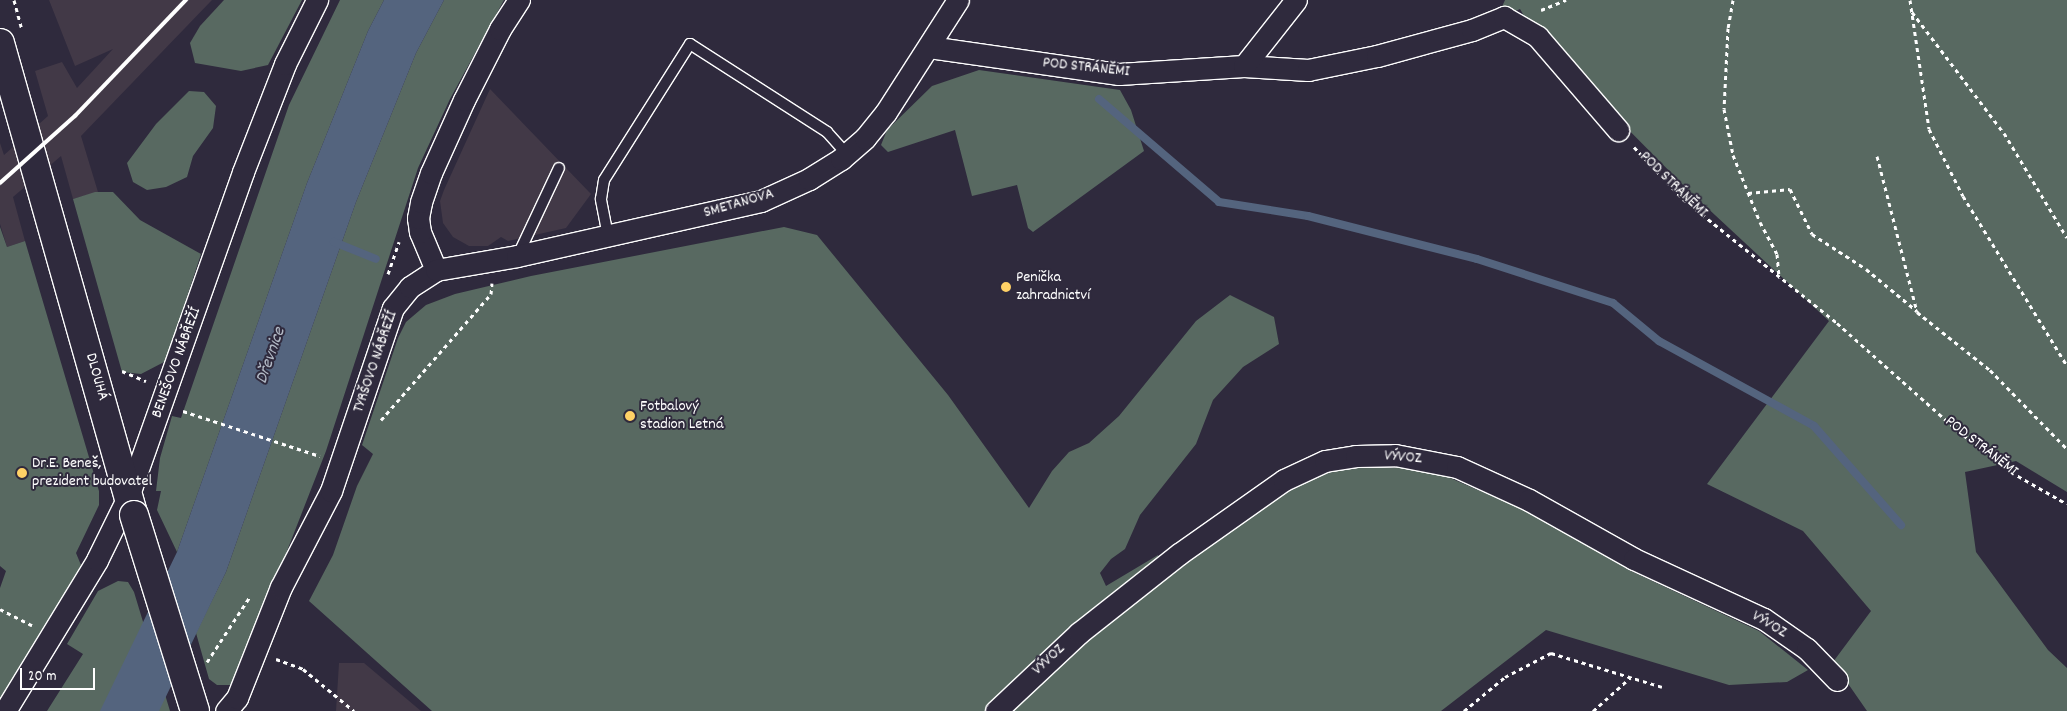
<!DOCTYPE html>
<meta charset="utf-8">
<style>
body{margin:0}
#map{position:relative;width:2067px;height:711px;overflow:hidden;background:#2f2a3d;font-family:Dekko,sans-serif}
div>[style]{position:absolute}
.built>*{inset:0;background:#423947}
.green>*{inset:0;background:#586961}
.water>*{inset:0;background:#54647e}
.stream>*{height:8px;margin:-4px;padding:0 4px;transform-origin:4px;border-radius:4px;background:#54647e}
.path>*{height:3px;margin-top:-1.5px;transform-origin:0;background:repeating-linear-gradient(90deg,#fff 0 4px,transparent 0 8px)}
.roads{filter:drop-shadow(1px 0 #fff) drop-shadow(-1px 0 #fff) drop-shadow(0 1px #fff) drop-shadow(0 -1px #fff)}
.lane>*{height:10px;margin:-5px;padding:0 5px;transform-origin:5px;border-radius:5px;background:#2f2a3d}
.street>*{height:21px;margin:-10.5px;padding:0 10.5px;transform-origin:10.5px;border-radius:10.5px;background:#2f2a3d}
.primary>*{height:28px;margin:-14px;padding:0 14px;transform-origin:14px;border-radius:14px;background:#2f2a3d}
.rail>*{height:4px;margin:-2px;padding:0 2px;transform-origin:2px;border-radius:2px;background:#fff}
.bridges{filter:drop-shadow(1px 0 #fff) drop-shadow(-1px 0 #fff) drop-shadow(0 1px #fff) drop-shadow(0 -1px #fff)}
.primary-bridge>*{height:28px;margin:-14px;padding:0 14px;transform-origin:14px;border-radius:14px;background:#2f2a3d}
.dots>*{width:14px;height:14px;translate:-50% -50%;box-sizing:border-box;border:2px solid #2f2a3d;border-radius:50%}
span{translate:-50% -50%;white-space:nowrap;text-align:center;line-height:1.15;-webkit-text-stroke:4px #2f2a3d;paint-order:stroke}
.street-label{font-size:16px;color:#fff}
.poi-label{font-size:16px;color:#fff}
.left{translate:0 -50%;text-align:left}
.water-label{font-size:18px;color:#b2b9c5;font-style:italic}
.scale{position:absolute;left:20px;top:668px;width:75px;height:22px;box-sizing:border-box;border:2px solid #fff;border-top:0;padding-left:6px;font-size:15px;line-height:18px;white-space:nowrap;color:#fff;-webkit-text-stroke:4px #2f2a3d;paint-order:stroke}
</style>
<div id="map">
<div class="built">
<div style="clip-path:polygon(49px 0,212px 0,81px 136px,98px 192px,73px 199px,61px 156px,13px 197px,25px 241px,7px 247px,0 224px,0 143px,4px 155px,48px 116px,35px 71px,62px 62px,77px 88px,113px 49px,75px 66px)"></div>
<div style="clip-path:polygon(490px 89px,591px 194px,566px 228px,508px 241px,501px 237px,488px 246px,469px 246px,453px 237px,443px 223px,440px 201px,444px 190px)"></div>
<div style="clip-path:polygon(339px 663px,364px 663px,421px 711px,336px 711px)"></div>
</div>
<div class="green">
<div style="clip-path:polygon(224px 0,302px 0,268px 65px,241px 71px,195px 63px,190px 43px,200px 26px)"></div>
<div style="clip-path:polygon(340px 0,384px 0,368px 31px,307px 183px,177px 552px,157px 510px,161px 491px,156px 491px,160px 458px,172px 416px,181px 418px,289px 105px)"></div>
<div style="clip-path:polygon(444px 0,504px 0,450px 99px,418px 168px,326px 451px,237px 679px,230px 685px,217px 685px,209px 679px,196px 633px,226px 572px,356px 202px,416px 53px)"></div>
<div style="clip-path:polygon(1505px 0,2067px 0,2067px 492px,2016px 461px,1965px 472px,1976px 552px,2048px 650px,2067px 668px,2067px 711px,1867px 711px,1833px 662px,1871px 611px,1803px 531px,1707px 484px,1829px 321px,1687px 189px,1610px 111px,1527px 21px,1520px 9px,1496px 20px)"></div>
<div style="clip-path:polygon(979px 70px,1120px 90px,1131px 110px,1144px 151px,1033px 232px,1028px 228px,1017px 185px,972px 196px,955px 130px,888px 152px,881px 145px,887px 130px,932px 86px)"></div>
<div style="clip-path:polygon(189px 91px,204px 92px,216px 106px,213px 128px,193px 156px,187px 177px,166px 187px,147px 190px,133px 182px,127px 163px,156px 124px)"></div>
<div style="clip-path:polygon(95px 192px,113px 192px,140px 220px,201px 254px,166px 361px,141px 374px,122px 372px,73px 199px)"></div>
<div style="clip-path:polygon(0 227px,7px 247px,25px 241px,99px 491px,99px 505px,76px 553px,81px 565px,47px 629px,0 701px,0 588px,6px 571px,0 566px)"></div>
<div style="clip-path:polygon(784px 227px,817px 235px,948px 395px,1029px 508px,1052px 471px,1069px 452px,1089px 443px,1119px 416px,1196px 321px,1230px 295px,1274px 317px,1279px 344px,1243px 367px,1213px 400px,1196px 444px,1140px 515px,1125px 549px,1111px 559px,1100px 573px,1106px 586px,1158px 555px,1162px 577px,1297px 481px,1355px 466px,1429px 469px,1539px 516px,1629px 570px,1759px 631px,1808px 670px,1787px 682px,1729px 685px,1546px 630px,1441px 711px,432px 711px,309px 601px,333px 555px,357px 486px,373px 454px,362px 445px,398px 338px,406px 322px,426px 305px,455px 294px,531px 276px)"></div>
<div style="clip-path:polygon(118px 581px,128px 582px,134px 592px,170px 711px,47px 711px,83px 654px,67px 644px,98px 591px)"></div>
</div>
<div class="water">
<div style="clip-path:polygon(384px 0,444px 0,416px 53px,356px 202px,226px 572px,159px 711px,100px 711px,177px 552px,307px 183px,368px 31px)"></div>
</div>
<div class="stream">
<div style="left:1099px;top:99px;width:158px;rotate:40.6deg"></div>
<div style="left:1219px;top:202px;width:90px;rotate:8.9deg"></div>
<div style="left:1308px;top:216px;width:174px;rotate:14.3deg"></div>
<div style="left:1477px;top:259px;width:143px;rotate:17.9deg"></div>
<div style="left:1613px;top:303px;width:60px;rotate:39.6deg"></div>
<div style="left:1659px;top:341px;width:177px;rotate:28.7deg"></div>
<div style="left:1814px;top:426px;width:132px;rotate:48.7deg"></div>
<div style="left:334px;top:242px;width:45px;rotate:22deg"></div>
</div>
<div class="path">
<div style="left:14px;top:0;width:28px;rotate:75deg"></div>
<div style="left:1733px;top:0;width:28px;rotate:100deg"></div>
<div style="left:1728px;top:28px;width:81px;rotate:92.8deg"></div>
<div style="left:1724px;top:109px;width:47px;rotate:78.9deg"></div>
<div style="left:1733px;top:155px;width:72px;rotate:68.1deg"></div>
<div style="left:1760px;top:222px;width:36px;rotate:62deg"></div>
<div style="left:1777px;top:254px;width:24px;rotate:85deg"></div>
<div style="left:1910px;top:0;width:130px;rotate:81.6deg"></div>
<div style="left:1929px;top:129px;width:75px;rotate:63.1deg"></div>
<div style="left:1963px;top:196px;width:199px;rotate:58.5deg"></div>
<div style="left:1541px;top:10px;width:27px;rotate:-22deg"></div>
<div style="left:1912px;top:12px;width:152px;rotate:52.8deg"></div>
<div style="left:2004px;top:133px;width:122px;rotate:59deg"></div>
<div style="left:1634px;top:147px;width:71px;rotate:46.7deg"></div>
<div style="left:1683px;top:199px;width:198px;rotate:38.8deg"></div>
<div style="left:1837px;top:323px;width:161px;rotate:41.7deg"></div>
<div style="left:1957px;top:430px;width:68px;rotate:37.9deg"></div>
<div style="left:2011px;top:472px;width:64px;rotate:29.7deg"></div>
<div style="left:1877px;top:156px;width:161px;rotate:75.6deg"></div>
<div style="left:1917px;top:312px;width:93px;rotate:38.5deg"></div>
<div style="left:1990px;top:370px;width:110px;rotate:45.7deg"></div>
<div style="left:1748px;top:193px;width:42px;rotate:-5.4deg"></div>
<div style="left:1790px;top:189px;width:50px;rotate:63.9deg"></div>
<div style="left:1812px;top:234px;width:64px;rotate:32.9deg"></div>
<div style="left:1866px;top:269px;width:66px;rotate:39.5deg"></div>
<div style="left:388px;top:274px;width:34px;rotate:-71deg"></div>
<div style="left:122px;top:371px;width:26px;rotate:23deg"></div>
<div style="left:183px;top:411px;width:144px;rotate:18.2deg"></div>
<div style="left:381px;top:420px;width:167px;rotate:-48.9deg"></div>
<div style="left:491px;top:294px;width:11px;rotate:-85deg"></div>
<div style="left:0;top:609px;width:36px;rotate:27deg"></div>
<div style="left:276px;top:659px;width:29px;rotate:20deg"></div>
<div style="left:303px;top:669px;width:66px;rotate:39.5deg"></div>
<div style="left:207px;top:662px;width:77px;rotate:-56.7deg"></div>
<div style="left:1464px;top:711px;width:53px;rotate:-39.7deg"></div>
<div style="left:1505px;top:677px;width:52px;rotate:-27.6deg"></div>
<div style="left:1551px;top:653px;width:116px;rotate:17deg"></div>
<div style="left:1593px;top:711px;width:50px;rotate:-41.7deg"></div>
</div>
<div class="roads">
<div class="lane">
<div style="left:608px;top:236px;width:38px;rotate:-101deg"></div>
<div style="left:601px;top:199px;width:19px;rotate:-81deg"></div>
<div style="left:604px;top:180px;width:161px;rotate:-57.7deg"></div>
<div style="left:690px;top:44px;width:163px;rotate:32.7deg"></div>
<div style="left:827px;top:132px;width:30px;rotate:48deg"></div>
<div style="left:518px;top:255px;width:96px;rotate:-64.8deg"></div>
</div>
<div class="street">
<div style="left:929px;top:47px;width:192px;rotate:8.1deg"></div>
<div style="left:1119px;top:74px;width:125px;rotate:-3.7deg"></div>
<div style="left:1244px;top:66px;width:64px;rotate:3.6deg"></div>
<div style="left:1308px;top:70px;width:70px;rotate:-11.5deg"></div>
<div style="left:1377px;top:56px;width:98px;rotate:-15.3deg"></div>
<div style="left:1472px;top:30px;width:35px;rotate:-22deg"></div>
<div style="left:1504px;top:17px;width:39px;rotate:30deg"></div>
<div style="left:1538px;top:37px;width:123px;rotate:49.3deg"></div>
<div style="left:1244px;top:66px;width:84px;rotate:-51.8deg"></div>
<div style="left:436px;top:270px;width:41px;rotate:-112.8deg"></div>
<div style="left:420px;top:232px;width:14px;rotate:-98deg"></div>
<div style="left:418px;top:218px;width:16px;rotate:-79deg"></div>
<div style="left:421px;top:202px;width:31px;rotate:-71deg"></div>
<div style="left:431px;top:173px;width:80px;rotate:-65.7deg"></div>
<div style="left:464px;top:100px;width:80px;rotate:-63.1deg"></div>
<div style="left:500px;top:29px;width:35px;rotate:-57deg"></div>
<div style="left:5px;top:711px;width:177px;rotate:-58.6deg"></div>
<div style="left:97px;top:560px;width:70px;rotate:-63.8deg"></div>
<div style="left:128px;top:497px;width:345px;rotate:-70.5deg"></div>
<div style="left:243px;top:172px;width:116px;rotate:-68.7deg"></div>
<div style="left:285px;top:64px;width:72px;rotate:-63.4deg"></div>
<div style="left:226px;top:711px;width:17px;rotate:-50deg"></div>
<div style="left:237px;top:698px;width:119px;rotate:-68.4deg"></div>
<div style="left:281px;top:587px;width:108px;rotate:-62.5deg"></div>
<div style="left:331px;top:491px;width:193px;rotate:-71.3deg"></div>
<div style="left:393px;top:308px;width:27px;rotate:-51deg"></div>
<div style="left:410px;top:287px;width:31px;rotate:-33deg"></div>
<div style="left:436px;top:270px;width:82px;rotate:-9.8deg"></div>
<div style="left:517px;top:256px;width:250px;rotate:-12.7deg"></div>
<div style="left:761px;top:201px;width:53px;rotate:-24.6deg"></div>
<div style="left:809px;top:179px;width:38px;rotate:-32deg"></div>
<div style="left:841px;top:159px;width:32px;rotate:-41deg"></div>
<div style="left:865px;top:138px;width:33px;rotate:-51deg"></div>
<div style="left:886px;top:112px;width:133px;rotate:-57.3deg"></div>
<div style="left:996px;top:711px;width:114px;rotate:-43.2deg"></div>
<div style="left:1079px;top:633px;width:127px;rotate:-38.3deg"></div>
<div style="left:1179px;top:554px;width:128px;rotate:-35.2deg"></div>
<div style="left:1284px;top:480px;width:45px;rotate:-24.9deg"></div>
<div style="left:1325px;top:461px;width:31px;rotate:-9deg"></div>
<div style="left:1356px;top:456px;width:39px;rotate:-1deg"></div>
<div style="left:1395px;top:455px;width:63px;rotate:11deg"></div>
<div style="left:1457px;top:467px;width:79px;rotate:24.6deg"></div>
<div style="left:1529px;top:500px;width:120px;rotate:29.3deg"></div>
<div style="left:1634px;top:559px;width:143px;rotate:24.8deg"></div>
<div style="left:1764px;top:619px;width:52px;rotate:34.9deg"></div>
<div style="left:1807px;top:649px;width:43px;rotate:45.9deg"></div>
</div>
<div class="primary">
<div style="left:0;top:43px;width:491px;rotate:74.2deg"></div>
</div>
</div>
<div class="rail">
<div style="left:0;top:183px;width:101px;rotate:-41.8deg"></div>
<div style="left:75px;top:116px;width:161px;rotate:-46.3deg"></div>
</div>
<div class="bridges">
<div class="primary-bridge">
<div style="left:134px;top:515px;width:205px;rotate:72.7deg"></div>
</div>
</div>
<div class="dots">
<div style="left:1006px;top:287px;background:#ffd166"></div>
<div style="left:630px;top:416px;background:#ffd166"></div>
<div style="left:22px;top:473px;background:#ffd166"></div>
</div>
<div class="street-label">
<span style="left:1086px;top:68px;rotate:6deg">POD STRÁNĚMI</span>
<span style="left:1673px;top:185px;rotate:44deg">POD STRÁNĚMI</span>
<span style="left:739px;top:204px;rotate:-16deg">SMETANOVA</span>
<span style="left:376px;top:362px;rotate:-71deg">TYRŠOVO NÁBŘEŽÍ</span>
<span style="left:177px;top:363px;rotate:-70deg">BENEŠOVO NÁBŘEŽÍ</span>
<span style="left:96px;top:377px;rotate:74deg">DLOUHÁ</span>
<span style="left:1981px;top:447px;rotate:38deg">POD STRÁNĚMI</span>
<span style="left:1403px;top:458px;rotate:5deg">VÝVOZ</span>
<span style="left:1769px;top:625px;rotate:31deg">VÝVOZ</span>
<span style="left:1049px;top:660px;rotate:-43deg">VÝVOZ</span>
</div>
<div class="poi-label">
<span class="left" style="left:1016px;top:287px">Penička<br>zahradnictví</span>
<span class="left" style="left:640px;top:416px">Fotbalový<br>stadion Letná</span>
<span class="left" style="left:32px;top:473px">Dr.E. Beneš,<br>prezident budovatel</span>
</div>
<div class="water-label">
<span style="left:272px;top:356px;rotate:-71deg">Dřevnice</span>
</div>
<div class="scale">20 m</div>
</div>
